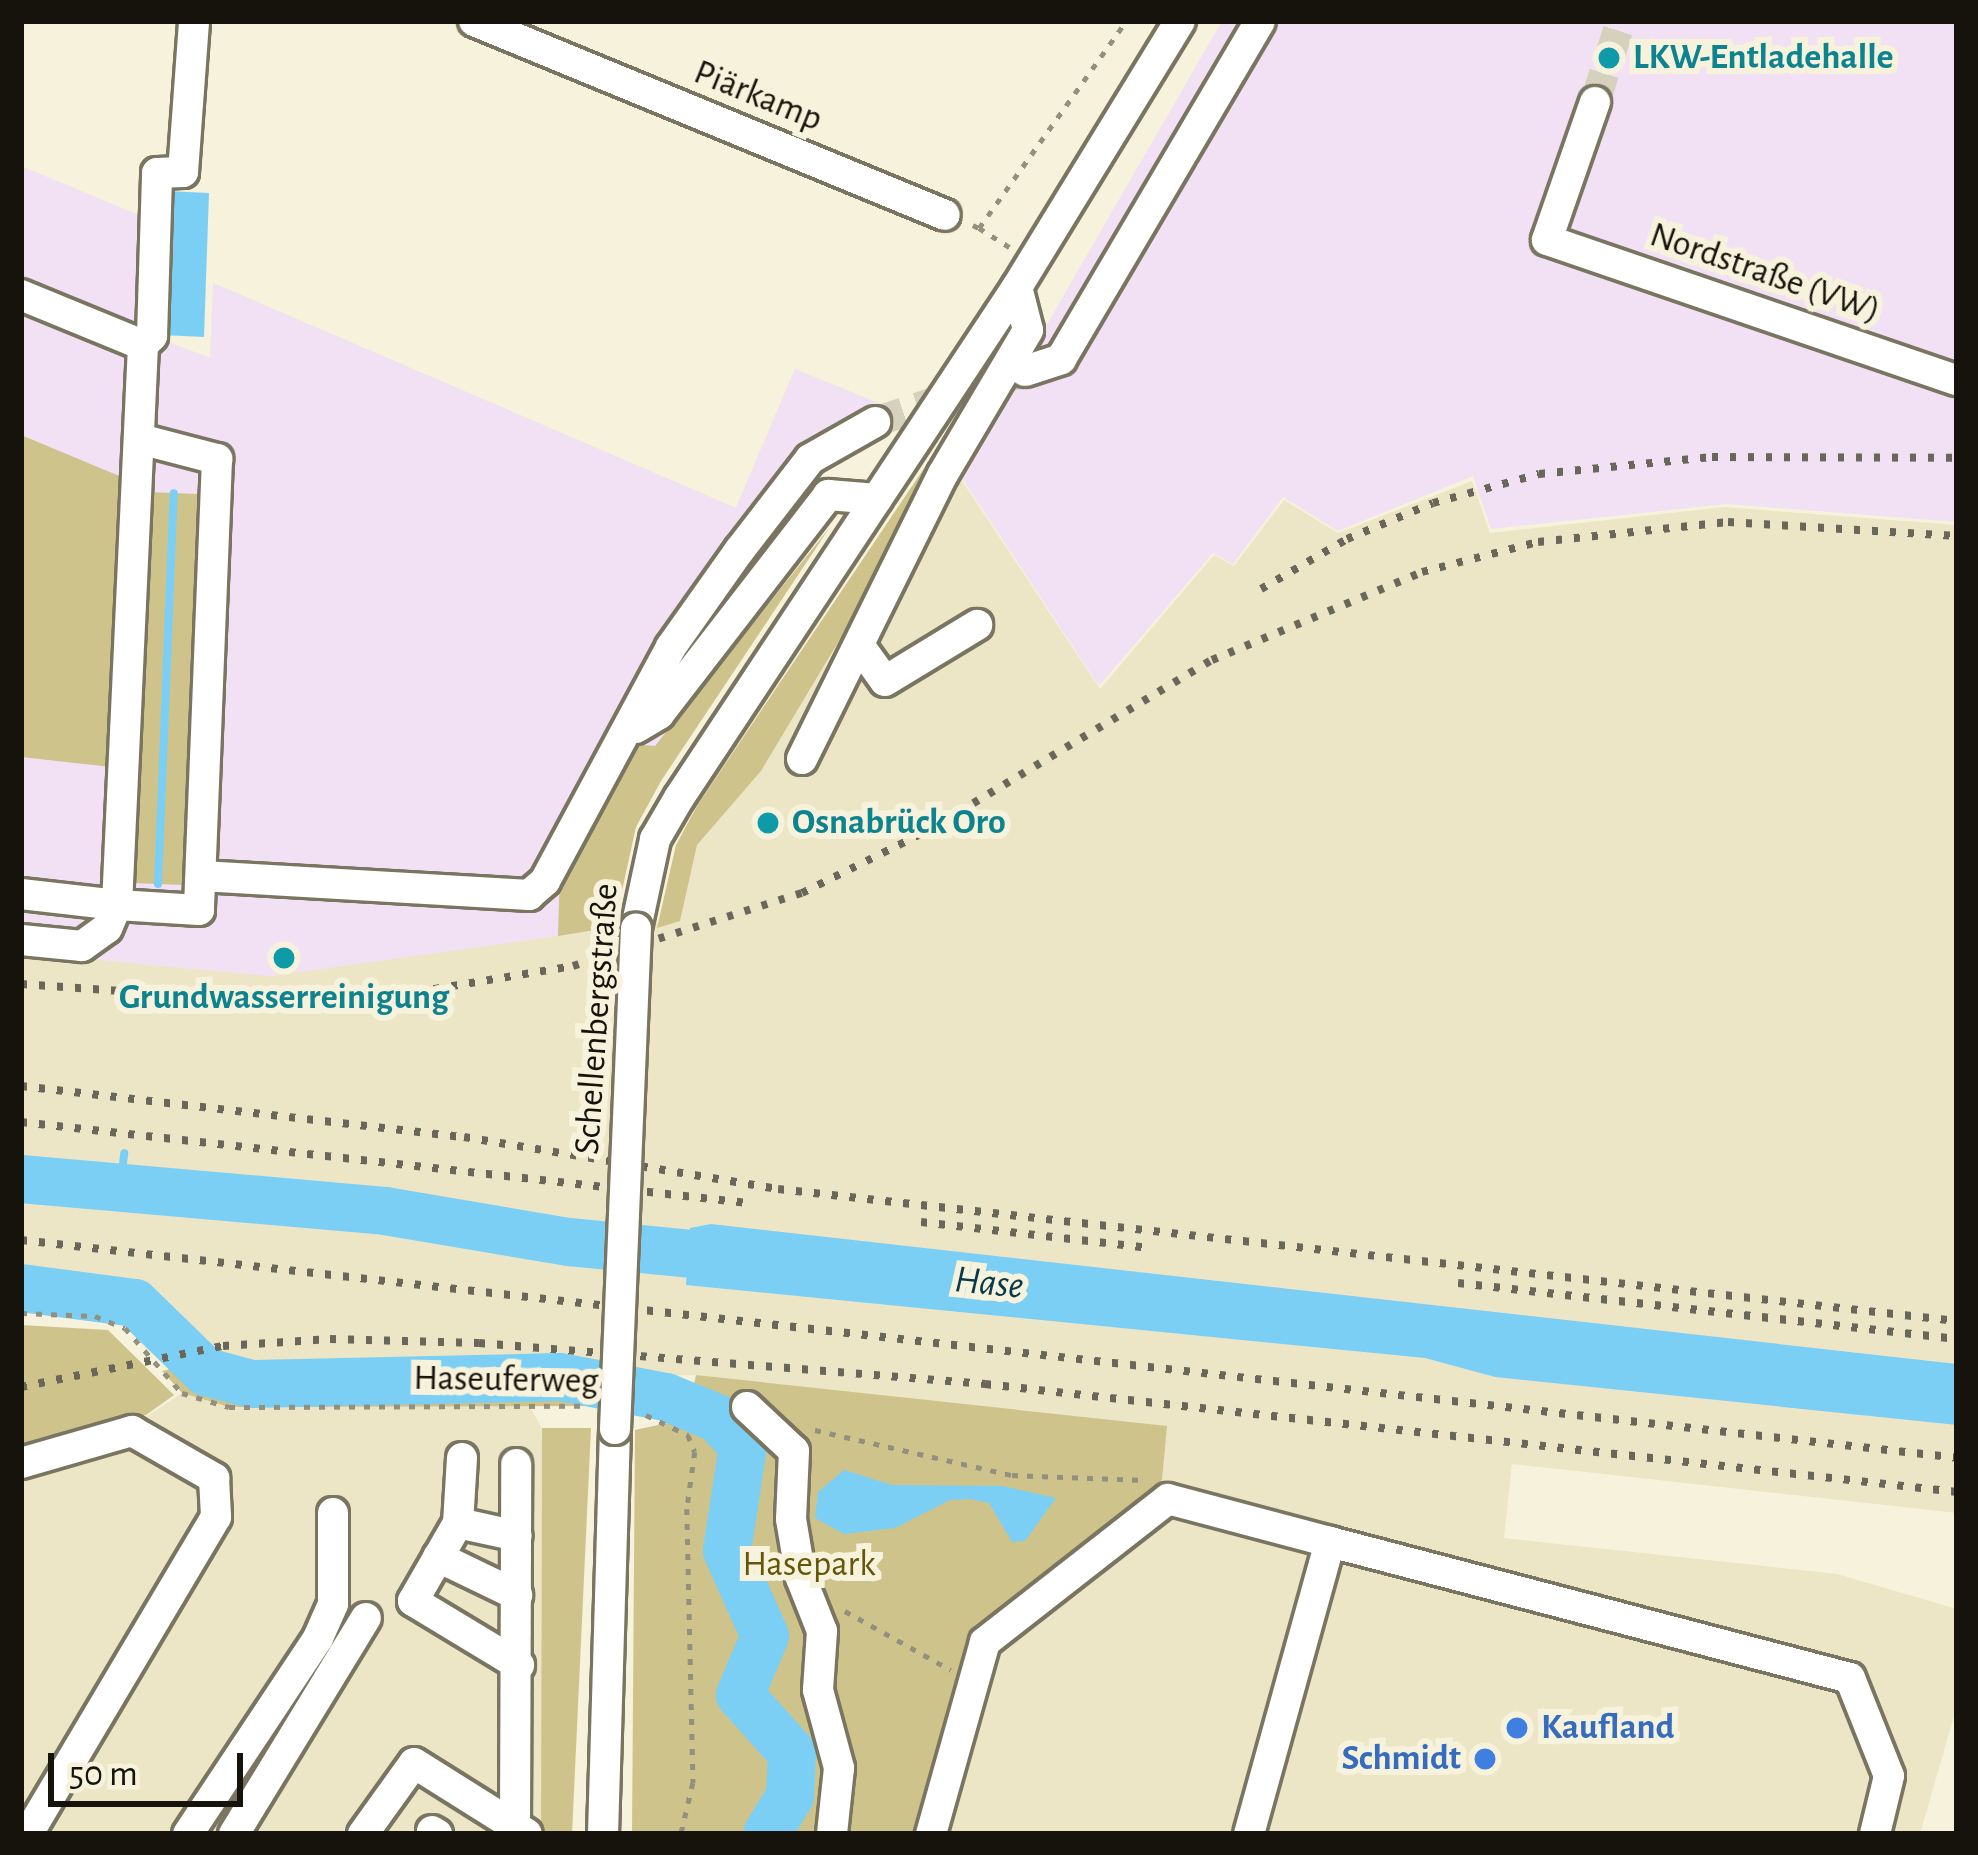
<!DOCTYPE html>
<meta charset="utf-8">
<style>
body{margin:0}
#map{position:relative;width:1978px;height:1855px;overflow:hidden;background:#f7f2db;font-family:"Alegreya Sans",sans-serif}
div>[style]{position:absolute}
.built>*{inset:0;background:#ece6c7}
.industrial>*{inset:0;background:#f2e1f4}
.green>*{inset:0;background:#cec38a}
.water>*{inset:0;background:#7ccff4}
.stream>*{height:8px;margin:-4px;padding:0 4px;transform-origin:4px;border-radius:4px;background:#7ccff4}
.river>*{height:48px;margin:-24px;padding:0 24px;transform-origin:24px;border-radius:24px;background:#7ccff4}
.minor-tunnel>*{height:30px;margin-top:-15px;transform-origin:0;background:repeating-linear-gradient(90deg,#d5d1bc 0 30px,transparent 0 45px)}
.path>*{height:4.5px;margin-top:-2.25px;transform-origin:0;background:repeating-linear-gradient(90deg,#93907f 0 6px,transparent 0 15px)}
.roads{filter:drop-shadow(3px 0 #797560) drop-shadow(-3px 0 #797560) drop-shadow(0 3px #797560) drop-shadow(0 -3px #797560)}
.minor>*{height:30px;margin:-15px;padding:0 15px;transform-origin:15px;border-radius:15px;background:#fff}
.rail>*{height:8px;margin-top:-4px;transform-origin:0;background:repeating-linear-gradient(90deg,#6a675a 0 6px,transparent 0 18px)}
.bridges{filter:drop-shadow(3px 0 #797560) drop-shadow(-3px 0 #797560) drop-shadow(0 3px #797560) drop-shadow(0 -3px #797560)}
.minor-bridge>*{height:30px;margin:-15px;padding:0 15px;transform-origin:15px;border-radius:15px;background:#fff}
.dots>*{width:33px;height:33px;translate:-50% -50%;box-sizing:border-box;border:6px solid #f7f2db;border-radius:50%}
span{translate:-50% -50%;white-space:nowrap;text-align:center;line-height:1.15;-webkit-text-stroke:12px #f7f2db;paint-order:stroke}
.culture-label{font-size:36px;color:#0d838f;font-weight:700}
.left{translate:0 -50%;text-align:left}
.street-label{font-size:36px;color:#15130b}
.park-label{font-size:36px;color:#635609}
.shop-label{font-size:36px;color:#366cbe;font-weight:700}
.right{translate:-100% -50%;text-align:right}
.water-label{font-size:39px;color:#06394c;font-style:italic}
.frame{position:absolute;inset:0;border:24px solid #15130b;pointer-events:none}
.scale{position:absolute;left:48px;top:1753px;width:195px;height:54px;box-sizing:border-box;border:6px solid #15130b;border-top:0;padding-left:15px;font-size:36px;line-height:42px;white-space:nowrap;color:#15130b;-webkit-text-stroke:9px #f7f2db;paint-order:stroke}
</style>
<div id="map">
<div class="built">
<div style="clip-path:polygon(21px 166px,144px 333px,210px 358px,213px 283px,736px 508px,795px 369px,890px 408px,817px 471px,669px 676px,696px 698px,560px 868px,559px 935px,680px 920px,697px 845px,761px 771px,867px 594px,939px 446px,1100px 689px,1214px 555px,1234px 566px,1284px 500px,1338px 533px,1472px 481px,1490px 533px,1724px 507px,1957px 525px,1957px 1513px,1512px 1464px,1504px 1538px,1837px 1574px,1957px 1609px,1957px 1706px,1920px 1834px,920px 1834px,973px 1627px,1162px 1480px,1166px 1427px,695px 1375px,252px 1384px,206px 1372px,165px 1332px,149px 1285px,21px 1275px)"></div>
<div style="clip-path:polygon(182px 1393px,229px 1407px,528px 1404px,542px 1428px,541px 1834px,21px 1834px,21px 1448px,149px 1415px)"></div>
</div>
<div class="industrial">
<div style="clip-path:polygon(1222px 21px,1957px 21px,1957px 522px,1727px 504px,1491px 529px,1473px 476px,1338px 531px,1283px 497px,1233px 564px,1213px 553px,1099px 686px,960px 475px)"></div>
<div style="clip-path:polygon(21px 166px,146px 218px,144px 333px,210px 358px,213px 283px,736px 508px,795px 369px,890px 408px,866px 443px,817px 471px,669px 676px,696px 698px,560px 868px,558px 936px,270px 976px,21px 953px)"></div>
</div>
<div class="green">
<div style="clip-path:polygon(21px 435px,124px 478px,111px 767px,21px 757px)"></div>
<div style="clip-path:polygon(939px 446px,867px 594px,761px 771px,697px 845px,680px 921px,657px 928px,676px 845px,697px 806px)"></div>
<div style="clip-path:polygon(148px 492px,199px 494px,183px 885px,132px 883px)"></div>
<div style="clip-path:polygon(830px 527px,661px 781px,636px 827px,614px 927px,558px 936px,560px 868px,632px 744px,655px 746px)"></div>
<div style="clip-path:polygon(21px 1275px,149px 1285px,162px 1321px,21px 1310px)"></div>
<div style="clip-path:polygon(21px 1325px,108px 1330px,174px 1395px,146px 1415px,21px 1446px)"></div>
<div style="clip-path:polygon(198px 1363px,252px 1384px,560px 1377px,594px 1381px,593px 1406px,229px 1407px,182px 1393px,162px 1371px)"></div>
<div style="clip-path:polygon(696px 1375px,1167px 1426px,1162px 1480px,973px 1627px,920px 1834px,632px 1834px,635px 1430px,686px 1419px)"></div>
<div style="clip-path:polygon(542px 1428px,591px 1428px,572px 1834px,541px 1834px)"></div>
</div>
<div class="water">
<div style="clip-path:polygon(167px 191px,209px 193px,204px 337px,162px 335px)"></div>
<div style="clip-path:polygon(711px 1224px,1957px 1364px,1957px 1425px,1495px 1377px,1425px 1358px,686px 1285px,690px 1228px)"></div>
<div style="clip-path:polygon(844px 1470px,892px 1485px,1002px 1486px,1056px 1498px,1025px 1541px,1012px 1542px,989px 1503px,970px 1499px,950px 1500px,895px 1528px,844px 1534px,815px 1518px,818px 1492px)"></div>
</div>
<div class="stream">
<div style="left:158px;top:884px;width:391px;rotate:-87.7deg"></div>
<div style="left:120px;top:1188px;width:35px;rotate:-83deg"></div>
</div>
<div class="river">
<div style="left:21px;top:1179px;width:365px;rotate:5deg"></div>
<div style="left:385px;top:1211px;width:187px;rotate:9.6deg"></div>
<div style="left:569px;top:1242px;width:186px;rotate:5.6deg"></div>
<div style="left:21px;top:1288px;width:115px;rotate:7.5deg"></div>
<div style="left:135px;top:1303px;width:99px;rotate:44.2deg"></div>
<div style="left:206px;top:1372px;width:48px;rotate:14.6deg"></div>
<div style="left:252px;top:1384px;width:308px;rotate:-1.3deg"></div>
<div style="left:560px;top:1377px;width:108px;rotate:10.7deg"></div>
<div style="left:666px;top:1397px;width:55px;rotate:22.4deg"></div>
<div style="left:717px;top:1418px;width:38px;rotate:47deg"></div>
<div style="left:743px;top:1446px;width:106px;rotate:98.7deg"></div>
<div style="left:727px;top:1551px;width:93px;rotate:65.9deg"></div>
<div style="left:765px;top:1636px;width:64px;rotate:113deg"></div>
<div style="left:740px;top:1695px;width:78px;rotate:48.1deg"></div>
<div style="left:792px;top:1753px;width:43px;rotate:92.7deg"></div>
<div style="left:790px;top:1796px;width:44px;rotate:121.2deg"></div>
</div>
<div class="minor-tunnel">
<div style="left:1595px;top:102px;width:85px;rotate:-72.2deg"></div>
<div style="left:875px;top:422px;width:147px;rotate:-18.7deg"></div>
</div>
<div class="path">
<div style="left:973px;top:225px;width:7px;rotate:27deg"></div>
<div style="left:979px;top:228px;width:254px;rotate:-54.6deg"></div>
<div style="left:979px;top:228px;width:36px;rotate:32deg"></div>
<div style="left:21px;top:1313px;width:74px;rotate:2.3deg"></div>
<div style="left:95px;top:1316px;width:32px;rotate:22deg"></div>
<div style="left:125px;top:1328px;width:86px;rotate:48.8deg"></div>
<div style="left:182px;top:1393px;width:49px;rotate:16.6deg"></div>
<div style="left:229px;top:1407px;width:359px;rotate:-0.2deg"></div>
<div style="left:646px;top:1415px;width:47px;rotate:25.5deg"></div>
<div style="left:688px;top:1435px;width:18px;rotate:68deg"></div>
<div style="left:695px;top:1452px;width:58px;rotate:98deg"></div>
<div style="left:687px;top:1509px;width:274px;rotate:88.7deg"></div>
<div style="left:693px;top:1783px;width:52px;rotate:103.2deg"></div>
<div style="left:815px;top:1430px;width:202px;rotate:12.9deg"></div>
<div style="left:1012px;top:1475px;width:133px;rotate:2.2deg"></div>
<div style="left:845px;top:1611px;width:121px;rotate:29.1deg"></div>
</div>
<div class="roads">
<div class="minor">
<div style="left:474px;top:21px;width:509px;rotate:22.39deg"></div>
<div style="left:1595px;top:102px;width:146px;rotate:109.2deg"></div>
<div style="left:1547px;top:240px;width:433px;rotate:18.9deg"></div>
<div style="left:21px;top:295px;width:132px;rotate:22.3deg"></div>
<div style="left:1025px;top:371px;width:38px;rotate:-18deg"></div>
<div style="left:1061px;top:359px;width:392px;rotate:-59.5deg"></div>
<div style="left:140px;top:439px;width:80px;rotate:14.6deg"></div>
<div style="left:217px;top:459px;width:451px;rotate:92.3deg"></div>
<div style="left:199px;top:910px;width:82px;rotate:-176.5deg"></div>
<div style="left:117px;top:905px;width:561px;rotate:-87.34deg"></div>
<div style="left:143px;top:345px;width:13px;rotate:-45deg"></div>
<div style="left:152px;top:336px;width:163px;rotate:-88.2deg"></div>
<div style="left:157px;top:173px;width:26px;rotate:-2deg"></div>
<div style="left:183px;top:172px;width:151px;rotate:-85.8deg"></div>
<div style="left:859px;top:645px;width:44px;rotate:54.2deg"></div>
<div style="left:885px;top:681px;width:108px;rotate:-31.3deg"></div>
<div style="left:636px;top:728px;width:27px;rotate:-31deg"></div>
<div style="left:659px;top:714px;width:277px;rotate:-52.3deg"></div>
<div style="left:828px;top:495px;width:49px;rotate:4.7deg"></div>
<div style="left:802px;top:759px;width:318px;rotate:-63.7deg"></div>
<div style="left:943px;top:474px;width:167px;rotate:-59.4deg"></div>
<div style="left:1028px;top:330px;width:44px;rotate:-104.3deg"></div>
<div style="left:201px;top:876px;width:329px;rotate:3.3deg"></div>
<div style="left:529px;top:895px;width:21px;rotate:-41deg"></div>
<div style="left:545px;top:881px;width:266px;rotate:-61.7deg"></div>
<div style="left:671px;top:647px;width:118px;rotate:-54.7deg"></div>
<div style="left:739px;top:551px;width:116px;rotate:-52.3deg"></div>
<div style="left:810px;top:459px;width:75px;rotate:-29.6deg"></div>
<div style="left:21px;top:894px;width:97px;rotate:6.5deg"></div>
<div style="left:117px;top:905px;width:25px;rotate:113deg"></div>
<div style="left:107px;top:928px;width:31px;rotate:144deg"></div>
<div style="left:82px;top:946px;width:61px;rotate:-174.4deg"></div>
<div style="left:636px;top:928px;width:91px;rotate:-77.9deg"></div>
<div style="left:655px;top:839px;width:48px;rotate:-59.7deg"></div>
<div style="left:679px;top:798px;width:613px;rotate:-56.52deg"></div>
<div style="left:1017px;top:287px;width:312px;rotate:-58.5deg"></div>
<div style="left:747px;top:1407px;width:64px;rotate:43.1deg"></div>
<div style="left:794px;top:1451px;width:68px;rotate:92.5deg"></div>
<div style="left:791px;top:1519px;width:60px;rotate:80.4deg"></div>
<div style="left:801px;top:1578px;width:57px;rotate:68.4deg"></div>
<div style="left:822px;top:1631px;width:59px;rotate:93.9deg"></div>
<div style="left:818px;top:1690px;width:81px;rotate:74.9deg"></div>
<div style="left:839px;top:1768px;width:66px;rotate:96.1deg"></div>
<div style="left:462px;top:1458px;width:65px;rotate:93.5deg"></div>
<div style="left:458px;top:1523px;width:90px;rotate:120deg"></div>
<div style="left:413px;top:1601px;width:124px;rotate:31.1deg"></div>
<div style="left:21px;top:1463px;width:116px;rotate:-16.1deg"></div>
<div style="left:132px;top:1431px;width:95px;rotate:29.8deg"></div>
<div style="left:214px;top:1478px;width:39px;rotate:87deg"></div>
<div style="left:216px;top:1517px;width:369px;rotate:120.7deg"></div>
<div style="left:458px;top:1523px;width:60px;rotate:12.4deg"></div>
<div style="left:1330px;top:1542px;width:537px;rotate:14.66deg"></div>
<div style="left:1850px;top:1678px;width:105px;rotate:68.3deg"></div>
<div style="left:1889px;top:1776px;width:60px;rotate:103.6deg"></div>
<div style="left:438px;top:1557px;width:88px;rotate:25.7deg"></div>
<div style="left:515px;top:1826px;width:362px;rotate:-89.8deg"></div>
<div style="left:432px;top:1831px;width:6px;rotate:31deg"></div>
<div style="left:188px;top:1834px;width:235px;rotate:-56.4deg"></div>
<div style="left:318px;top:1638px;width:37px;rotate:-66deg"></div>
<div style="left:333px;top:1604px;width:91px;rotate:-90deg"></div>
<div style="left:234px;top:1834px;width:253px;rotate:-58.6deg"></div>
<div style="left:363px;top:1834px;width:87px;rotate:-54.3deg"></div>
<div style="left:414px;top:1763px;width:133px;rotate:32.1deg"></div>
<div style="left:603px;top:1834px;width:405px;rotate:-88.3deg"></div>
<div style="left:931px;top:1834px;width:199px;rotate:-74.3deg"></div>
<div style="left:985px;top:1642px;width:232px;rotate:-38deg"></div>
<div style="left:1168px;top:1499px;width:168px;rotate:14.9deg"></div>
<div style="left:1330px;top:1542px;width:303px;rotate:105.5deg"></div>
</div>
</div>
<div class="rail">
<div style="left:1261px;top:589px;width:99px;rotate:-30.2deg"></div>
<div style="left:1347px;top:539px;width:93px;rotate:-22.7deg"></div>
<div style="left:1433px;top:503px;width:110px;rotate:-15.3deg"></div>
<div style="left:1539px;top:474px;width:174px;rotate:-5.6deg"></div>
<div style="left:1712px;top:457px;width:245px;rotate:0.2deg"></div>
<div style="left:21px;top:984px;width:260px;rotate:4deg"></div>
<div style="left:280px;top:1002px;width:118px;rotate:-3.4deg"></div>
<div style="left:398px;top:995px;width:177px;rotate:-9.4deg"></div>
<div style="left:573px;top:966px;width:240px;rotate:-17.7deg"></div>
<div style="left:802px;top:893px;width:140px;rotate:-26.4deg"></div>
<div style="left:927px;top:831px;width:332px;rotate:-31deg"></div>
<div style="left:1212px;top:660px;width:228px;rotate:-22.7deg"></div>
<div style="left:1422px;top:572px;width:120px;rotate:-14.5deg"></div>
<div style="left:1538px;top:542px;width:191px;rotate:-6deg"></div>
<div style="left:1728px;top:522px;width:229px;rotate:3.5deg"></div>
<div style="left:21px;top:1086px;width:446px;rotate:6.6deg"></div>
<div style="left:464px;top:1137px;width:318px;rotate:9.4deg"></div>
<div style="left:778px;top:1189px;width:1186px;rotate:6.39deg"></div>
<div style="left:21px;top:1122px;width:731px;rotate:6.36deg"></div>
<div style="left:921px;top:1222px;width:228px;rotate:6.5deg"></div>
<div style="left:21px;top:1240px;width:1948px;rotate:6.42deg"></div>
<div style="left:1458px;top:1283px;width:502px;rotate:6.4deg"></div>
<div style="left:21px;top:1387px;width:206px;rotate:-11.5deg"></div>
<div style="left:223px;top:1346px;width:107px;rotate:-3.7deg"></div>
<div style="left:330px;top:1339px;width:149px;rotate:1.5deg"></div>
<div style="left:479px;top:1343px;width:508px;rotate:4.63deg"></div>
<div style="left:985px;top:1384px;width:978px;rotate:6.34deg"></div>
</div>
<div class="bridges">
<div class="minor-bridge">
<div style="left:615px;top:1429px;width:501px;rotate:-87.6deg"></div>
</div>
</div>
<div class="dots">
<div style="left:1609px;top:58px;background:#0f9aa8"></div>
<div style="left:768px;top:823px;background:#0f9aa8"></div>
<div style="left:284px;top:958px;background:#0f9aa8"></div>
<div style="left:1517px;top:1728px;background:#3f7fe0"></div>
<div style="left:1485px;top:1759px;background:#3f7fe0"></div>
</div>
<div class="culture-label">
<span class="left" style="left:1633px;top:58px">LKW-Entladehalle</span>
<span class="left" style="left:792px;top:823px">Osnabrück Oro</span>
<span style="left:284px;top:998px">Grundwasserreinigung</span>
</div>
<div class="street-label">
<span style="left:758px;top:96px;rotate:22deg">Piärkamp</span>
<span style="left:1765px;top:273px;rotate:19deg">Nordstraße (VW)</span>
<span style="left:597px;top:1019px;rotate:-86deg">Schellenbergstraße</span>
<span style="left:506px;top:1380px;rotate:1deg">Haseuferweg</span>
</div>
<div class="park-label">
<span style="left:809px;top:1565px">Hasepark</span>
</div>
<div class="shop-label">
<span class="left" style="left:1541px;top:1728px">Kaufland</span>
<span class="right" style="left:1461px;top:1759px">Schmidt</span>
</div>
<div class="water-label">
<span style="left:989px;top:1284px;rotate:6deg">Hase</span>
</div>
<div class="frame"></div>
<div class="scale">50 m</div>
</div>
